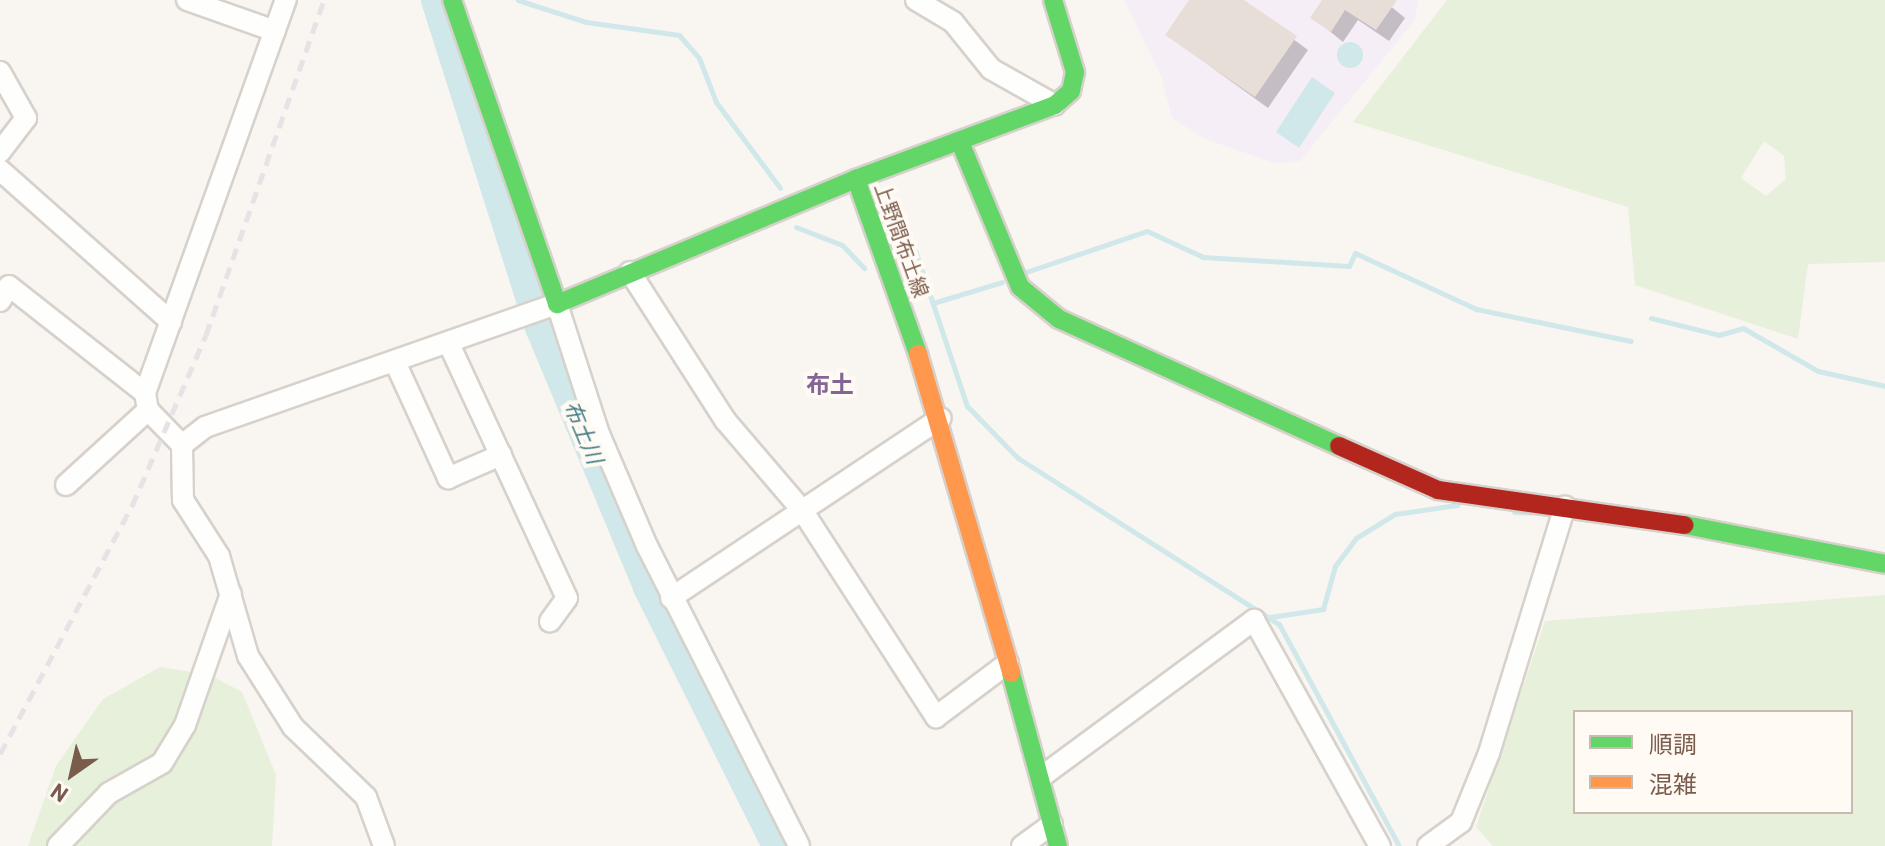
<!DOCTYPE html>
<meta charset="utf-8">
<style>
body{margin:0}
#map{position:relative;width:1885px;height:846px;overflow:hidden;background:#f9f5f0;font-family:Barlow,"Noto Sans JP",sans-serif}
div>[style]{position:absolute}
.education>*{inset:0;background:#f6eef6}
.green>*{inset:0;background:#e7f0db}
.water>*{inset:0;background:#d0e8ea}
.round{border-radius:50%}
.shadow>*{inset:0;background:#0003}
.stream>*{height:5px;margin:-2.5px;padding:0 2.5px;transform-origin:2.5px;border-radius:2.5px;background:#d0e8ea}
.river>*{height:32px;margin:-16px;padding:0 16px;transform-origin:16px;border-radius:16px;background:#d0e8ea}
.building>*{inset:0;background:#e6ded7}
.roads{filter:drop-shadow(2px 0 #d7d1cb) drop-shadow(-2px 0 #d7d1cb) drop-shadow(0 2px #d7d1cb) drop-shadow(0 -2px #d7d1cb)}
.street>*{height:20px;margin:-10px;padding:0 10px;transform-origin:10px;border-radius:10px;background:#fefefd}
.fast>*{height:18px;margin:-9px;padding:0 9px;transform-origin:9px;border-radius:9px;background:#63d668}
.slow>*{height:18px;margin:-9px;padding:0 9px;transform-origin:9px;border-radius:9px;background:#ff974d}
.jam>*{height:18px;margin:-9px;padding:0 9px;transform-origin:9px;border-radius:9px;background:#b3261e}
.rail>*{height:5px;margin-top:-2.5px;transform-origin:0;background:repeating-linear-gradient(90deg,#e6e3e7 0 12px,transparent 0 20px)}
span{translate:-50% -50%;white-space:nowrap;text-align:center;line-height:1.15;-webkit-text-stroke:8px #fffaf3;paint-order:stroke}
.street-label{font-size:20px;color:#7a5c4d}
.water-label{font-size:22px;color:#437c86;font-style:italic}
.quarter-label{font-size:24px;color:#846695;font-weight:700}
.legend{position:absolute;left:1573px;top:710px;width:280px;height:104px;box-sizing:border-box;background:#fffaf3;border:2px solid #cabbb1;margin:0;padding:10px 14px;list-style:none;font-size:24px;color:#7a5c4d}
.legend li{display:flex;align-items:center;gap:16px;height:40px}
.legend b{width:40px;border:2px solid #cabbb1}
.north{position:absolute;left:32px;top:734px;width:80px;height:80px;-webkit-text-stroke:6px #fffaf3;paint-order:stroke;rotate:214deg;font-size:22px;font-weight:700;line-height:32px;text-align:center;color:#7a5c4d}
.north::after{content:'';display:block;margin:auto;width:28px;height:36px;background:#7a5c4d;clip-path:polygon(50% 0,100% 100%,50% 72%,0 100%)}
</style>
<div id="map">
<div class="education">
<div style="clip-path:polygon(1124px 0,1419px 0,1414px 21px,1300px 161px,1278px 164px,1205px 139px,1172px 118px,1161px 76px)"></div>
</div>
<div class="green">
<div style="clip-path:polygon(evenodd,1447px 0,1885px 0,1885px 262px,1808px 264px,1798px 339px,1635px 285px,1628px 207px,1353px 122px,1447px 0,1764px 141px,1784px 156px,1786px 179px,1766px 196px,1741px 178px,1764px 141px)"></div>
<div style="clip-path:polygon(evenodd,1885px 595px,1885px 846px,1493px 846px,1476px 827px,1545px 621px,1885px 595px,1575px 712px,1851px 712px,1851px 812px,1575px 812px,1575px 712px)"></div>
<div style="clip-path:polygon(160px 667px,210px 675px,242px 692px,276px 775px,272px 846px,28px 846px,56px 766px,103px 699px)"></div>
</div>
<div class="water">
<div class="round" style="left:1337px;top:42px;width:26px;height:26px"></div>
<div style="clip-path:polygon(1312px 77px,1335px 93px,1299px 148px,1276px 132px)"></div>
</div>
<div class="shadow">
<div style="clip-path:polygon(1191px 0,1240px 0,1308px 50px,1268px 108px,1167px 35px)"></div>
<div style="clip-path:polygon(1324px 0,1383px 0,1405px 18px,1389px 41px,1358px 20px,1343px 42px,1312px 17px)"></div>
</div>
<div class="stream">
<div style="left:518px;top:0;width:71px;rotate:17.9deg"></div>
<div style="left:586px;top:22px;width:94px;rotate:8deg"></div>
<div style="left:679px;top:35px;width:30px;rotate:49deg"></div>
<div style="left:699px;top:58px;width:47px;rotate:68.9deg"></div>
<div style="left:716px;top:102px;width:107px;rotate:53.3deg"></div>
<div style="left:796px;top:227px;width:49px;rotate:21.4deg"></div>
<div style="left:842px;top:245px;width:32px;rotate:46deg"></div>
<div style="left:914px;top:247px;width:168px;rotate:71.6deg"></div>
<div style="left:967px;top:406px;width:73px;rotate:45.6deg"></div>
<div style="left:1018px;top:458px;width:309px;rotate:32.5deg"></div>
<div style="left:1279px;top:624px;width:252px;rotate:61.6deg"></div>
<div style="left:1026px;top:272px;width:128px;rotate:-18.7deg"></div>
<div style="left:1147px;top:231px;width:62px;rotate:24.9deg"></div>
<div style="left:1203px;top:257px;width:146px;rotate:3.5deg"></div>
<div style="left:1349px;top:266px;width:14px;rotate:-65deg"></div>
<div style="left:1355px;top:253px;width:133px;rotate:24.8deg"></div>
<div style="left:1476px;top:309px;width:158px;rotate:11.7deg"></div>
<div style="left:933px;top:303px;width:72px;rotate:-16.9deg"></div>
<div style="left:1651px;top:318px;width:70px;rotate:14deg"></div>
<div style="left:1719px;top:335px;width:25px;rotate:-16deg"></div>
<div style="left:1743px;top:328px;width:86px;rotate:29.8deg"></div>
<div style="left:1818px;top:371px;width:69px;rotate:12.6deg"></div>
<div style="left:1514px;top:512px;width:25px;rotate:2deg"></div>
<div style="left:1270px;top:617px;width:54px;rotate:-8.6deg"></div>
<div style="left:1323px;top:609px;width:45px;rotate:-74.4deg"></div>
<div style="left:1335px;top:566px;width:35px;rotate:-53deg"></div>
<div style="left:1356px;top:538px;width:46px;rotate:-31.6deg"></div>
<div style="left:1395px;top:514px;width:63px;rotate:-8.3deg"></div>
</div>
<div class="river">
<div style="left:437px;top:0;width:343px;rotate:72.4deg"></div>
<div style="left:541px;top:327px;width:282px;rotate:67.4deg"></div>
<div style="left:649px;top:587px;width:289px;rotate:63.5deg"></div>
</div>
<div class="building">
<div style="clip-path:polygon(1189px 0,1244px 0,1297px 36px,1255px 97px,1165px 35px)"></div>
<div style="clip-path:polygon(1322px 0,1397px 0,1376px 30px,1345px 10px,1331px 32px,1310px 18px)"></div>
</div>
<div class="roads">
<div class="street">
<div style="left:187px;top:0;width:93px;rotate:19.4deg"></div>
<div style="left:916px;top:0;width:43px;rotate:30.7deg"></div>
<div style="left:953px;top:22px;width:60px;rotate:51deg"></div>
<div style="left:991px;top:69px;width:73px;rotate:29.4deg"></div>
<div style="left:0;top:72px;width:53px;rotate:60.5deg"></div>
<div style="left:26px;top:118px;width:43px;rotate:127.4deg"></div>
<div style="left:0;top:170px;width:229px;rotate:41.6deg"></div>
<div style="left:630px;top:272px;width:176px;rotate:57.3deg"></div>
<div style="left:725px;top:420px;width:118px;rotate:49.5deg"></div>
<div style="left:802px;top:510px;width:247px;rotate:57.1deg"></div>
<div style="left:936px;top:717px;width:90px;rotate:-36.9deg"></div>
<div style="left:0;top:301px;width:17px;rotate:-59deg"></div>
<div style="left:9px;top:286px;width:173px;rotate:38.2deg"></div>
<div style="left:145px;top:393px;width:17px;rotate:80deg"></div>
<div style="left:148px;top:410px;width:49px;rotate:45.8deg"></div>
<div style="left:182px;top:445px;width:55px;rotate:89deg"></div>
<div style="left:183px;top:500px;width:67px;rotate:57.3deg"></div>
<div style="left:219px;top:556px;width:104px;rotate:73.8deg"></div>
<div style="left:248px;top:656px;width:84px;rotate:57.6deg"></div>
<div style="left:293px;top:727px;width:101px;rotate:43.8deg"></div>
<div style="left:366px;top:797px;width:52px;rotate:69.8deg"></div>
<div style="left:449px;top:344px;width:280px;rotate:65.1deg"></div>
<div style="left:567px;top:598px;width:29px;rotate:126deg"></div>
<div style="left:395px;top:362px;width:128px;rotate:65.4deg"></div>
<div style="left:448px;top:478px;width:58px;rotate:-23.5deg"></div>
<div style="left:145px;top:393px;width:418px;rotate:-70.3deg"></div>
<div style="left:182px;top:445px;width:29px;rotate:-38deg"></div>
<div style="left:205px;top:427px;width:373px;rotate:-19.3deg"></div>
<div style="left:557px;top:304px;width:137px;rotate:72.1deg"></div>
<div style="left:599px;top:434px;width:122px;rotate:66.8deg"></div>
<div style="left:647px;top:546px;width:336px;rotate:63.1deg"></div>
<div style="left:66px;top:485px;width:111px;rotate:-42.4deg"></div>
<div style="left:671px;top:598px;width:324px;rotate:-33.7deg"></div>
<div style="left:1041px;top:777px;width:265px;rotate:-36.4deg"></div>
<div style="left:1254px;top:620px;width:259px;rotate:60.9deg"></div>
<div style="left:58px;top:846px;width:74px;rotate:-46.1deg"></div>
<div style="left:109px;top:793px;width:61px;rotate:-29.5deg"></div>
<div style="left:162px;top:763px;width:44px;rotate:-58.8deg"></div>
<div style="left:185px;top:725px;width:139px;rotate:-70.7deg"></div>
<div style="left:1022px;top:846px;width:37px;rotate:-36deg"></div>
<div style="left:1428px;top:846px;width:41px;rotate:-36deg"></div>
<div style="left:1461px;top:822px;width:74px;rotate:-67.9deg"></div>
<div style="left:1489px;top:753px;width:258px;rotate:-72.9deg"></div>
</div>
<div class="fast">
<div style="left:452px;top:0;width:322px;rotate:70.9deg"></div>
<div style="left:557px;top:304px;width:324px;rotate:-22.7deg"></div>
<div style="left:856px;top:179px;width:186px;rotate:70.5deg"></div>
<div style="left:960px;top:142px;width:157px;rotate:67.5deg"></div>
<div style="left:1020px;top:287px;width:50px;rotate:39.4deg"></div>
<div style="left:1059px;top:319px;width:307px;rotate:24.4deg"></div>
<div style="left:856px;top:179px;width:212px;rotate:-20.4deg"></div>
<div style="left:1055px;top:105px;width:21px;rotate:-41deg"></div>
<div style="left:1071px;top:91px;width:19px;rotate:-78deg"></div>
<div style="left:1075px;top:72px;width:75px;rotate:-107deg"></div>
<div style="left:1685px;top:525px;width:204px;rotate:11deg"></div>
<div style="left:1011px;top:673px;width:179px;rotate:74.8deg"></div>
</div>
<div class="slow">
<div style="left:918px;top:354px;width:332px;rotate:73.7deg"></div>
</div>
<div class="jam">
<div style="left:1339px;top:446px;width:108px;rotate:24deg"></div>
<div style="left:1438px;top:490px;width:249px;rotate:8.1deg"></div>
</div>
</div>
<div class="rail">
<div style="left:0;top:754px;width:281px;rotate:-62deg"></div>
<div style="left:132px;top:506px;width:186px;rotate:-66.6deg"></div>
<div style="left:206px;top:335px;width:355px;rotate:-70.6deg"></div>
</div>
<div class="street-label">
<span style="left:902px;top:240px;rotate:70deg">上野間布土線</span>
</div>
<div class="water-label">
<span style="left:584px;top:432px;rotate:67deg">布土川</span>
</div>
<div class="quarter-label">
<span style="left:830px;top:384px">布土</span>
</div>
<ul class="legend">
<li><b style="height:10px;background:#63d668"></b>順調</li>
<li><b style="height:10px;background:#ff974d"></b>混雑</li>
</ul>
<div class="north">N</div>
</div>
